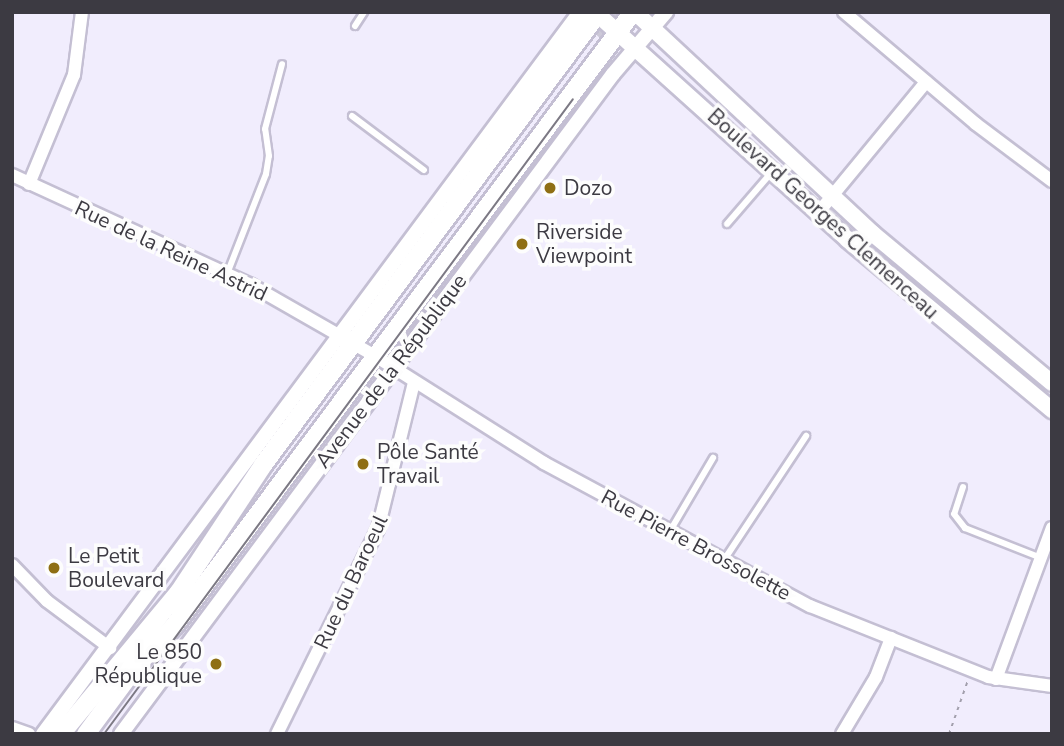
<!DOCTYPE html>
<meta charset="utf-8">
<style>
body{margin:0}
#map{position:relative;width:1064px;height:746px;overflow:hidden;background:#f1edfd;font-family:"Nunito Sans",sans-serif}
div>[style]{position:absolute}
.primary-tunnel>*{height:18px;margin-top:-9px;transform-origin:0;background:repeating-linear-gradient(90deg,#cdc9d8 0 18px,transparent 0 27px)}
.path>*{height:2px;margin-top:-1px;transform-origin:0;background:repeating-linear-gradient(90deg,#a29fac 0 3.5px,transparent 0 8.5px)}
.roads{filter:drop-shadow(2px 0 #c4bfd3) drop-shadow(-2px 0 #c4bfd3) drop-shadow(0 2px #c4bfd3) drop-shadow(0 -2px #c4bfd3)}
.service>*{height:6px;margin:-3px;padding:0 3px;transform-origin:3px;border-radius:3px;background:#fff}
.minor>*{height:12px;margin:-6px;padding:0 6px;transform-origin:6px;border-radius:6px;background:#fff}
.tertiary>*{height:14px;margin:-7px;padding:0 7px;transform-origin:7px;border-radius:7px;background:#fff}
.secondary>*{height:16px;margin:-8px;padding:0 8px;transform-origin:8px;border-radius:8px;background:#fff}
.primary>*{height:18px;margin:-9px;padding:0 9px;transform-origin:9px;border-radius:9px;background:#fff}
.tram>*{height:2px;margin:-1px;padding:0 1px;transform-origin:1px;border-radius:1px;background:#7c7984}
.dots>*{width:19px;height:19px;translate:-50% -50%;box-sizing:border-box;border:4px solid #fdfdfd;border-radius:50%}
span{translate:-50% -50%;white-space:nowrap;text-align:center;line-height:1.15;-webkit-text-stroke:7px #fdfdfd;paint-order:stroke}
.poi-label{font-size:21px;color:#3c3a42}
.left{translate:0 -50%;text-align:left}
.right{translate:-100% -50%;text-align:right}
.street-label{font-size:21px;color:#3c3a42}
.frame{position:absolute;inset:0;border:14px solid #3c3a42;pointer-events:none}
</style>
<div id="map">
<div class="primary-tunnel">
<div style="left:600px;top:38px;width:34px;rotate:-50deg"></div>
</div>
<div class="path">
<div style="left:949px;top:734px;width:57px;rotate:-70.6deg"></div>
</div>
<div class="roads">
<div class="service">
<div style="left:355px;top:26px;width:17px;rotate:-57deg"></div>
<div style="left:352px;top:116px;width:90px;rotate:36.9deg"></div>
<div style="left:727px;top:224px;width:67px;rotate:-49.2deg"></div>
<div style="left:227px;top:274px;width:107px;rotate:-68.7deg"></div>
<div style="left:266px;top:174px;width:18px;rotate:-81deg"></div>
<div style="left:269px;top:156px;width:27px;rotate:-98deg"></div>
<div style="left:265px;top:129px;width:67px;rotate:-75.3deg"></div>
<div style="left:963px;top:487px;width:28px;rotate:108deg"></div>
<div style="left:954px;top:514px;width:18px;rotate:52deg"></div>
<div style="left:965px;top:528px;width:82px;rotate:21.5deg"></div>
<div style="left:670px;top:531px;width:85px;rotate:-59.5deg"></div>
<div style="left:724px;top:560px;width:149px;rotate:-56.5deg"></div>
</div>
<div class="minor">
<div style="left:844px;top:12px;width:173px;rotate:40.3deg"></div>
<div style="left:976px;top:124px;width:95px;rotate:36.9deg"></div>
<div style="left:12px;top:175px;width:263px;rotate:24.7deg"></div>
<div style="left:251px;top:285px;width:143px;rotate:29.8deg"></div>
<div style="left:375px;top:356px;width:200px;rotate:32.3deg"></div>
<div style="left:544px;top:463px;width:302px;rotate:28.3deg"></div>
<div style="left:810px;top:606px;width:192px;rotate:21.7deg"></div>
<div style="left:988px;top:677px;width:65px;rotate:8deg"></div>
<div style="left:29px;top:184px;width:118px;rotate:-67.6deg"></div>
<div style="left:74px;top:75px;width:64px;rotate:-82.8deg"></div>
<div style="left:818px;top:213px;width:170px;rotate:-50.5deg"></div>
<div style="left:12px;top:565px;width:50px;rotate:45.8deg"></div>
<div style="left:47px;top:601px;width:79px;rotate:36.7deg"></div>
<div style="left:996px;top:679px;width:161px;rotate:-69.7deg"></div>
<div style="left:12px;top:728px;width:18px;rotate:19deg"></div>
<div style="left:277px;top:734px;width:229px;rotate:-63.8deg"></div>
<div style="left:378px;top:529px;width:151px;rotate:-76.2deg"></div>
<div style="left:842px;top:734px;width:66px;rotate:-59.2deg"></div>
<div style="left:876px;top:677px;width:42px;rotate:-69deg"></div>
</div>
<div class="tertiary">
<div style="left:43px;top:734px;width:900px;rotate:-53.36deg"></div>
<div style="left:121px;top:734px;width:823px;rotate:-53.3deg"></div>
<div style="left:613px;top:74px;width:82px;rotate:-49.5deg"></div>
</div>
<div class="secondary">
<div style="left:595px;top:12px;width:341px;rotate:42deg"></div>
<div style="left:848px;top:240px;width:266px;rotate:39.8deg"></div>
<div style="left:635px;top:12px;width:324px;rotate:43deg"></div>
<div style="left:872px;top:233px;width:234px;rotate:39.8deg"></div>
</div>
<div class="primary">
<div style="left:135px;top:667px;width:58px;rotate:-46.4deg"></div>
<div style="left:175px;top:625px;width:765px;rotate:-53.23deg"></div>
<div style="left:61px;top:734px;width:185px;rotate:-50.3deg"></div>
<div style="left:179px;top:592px;width:152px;rotate:-56.5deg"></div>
<div style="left:263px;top:465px;width:564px;rotate:-53.43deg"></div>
<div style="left:86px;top:734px;width:94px;rotate:-53.6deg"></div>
</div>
</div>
<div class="tram">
<div style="left:104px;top:734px;width:789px;rotate:-53.55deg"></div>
</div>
<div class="dots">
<div style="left:550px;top:188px;background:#8f6f14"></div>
<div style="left:522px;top:244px;background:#8f6f14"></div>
<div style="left:363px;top:464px;background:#8f6f14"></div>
<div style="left:54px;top:568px;background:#8f6f14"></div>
<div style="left:216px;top:664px;background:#8f6f14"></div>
</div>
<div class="poi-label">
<span class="left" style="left:564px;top:188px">Dozo</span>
<span class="left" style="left:536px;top:244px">Riverside<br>Viewpoint</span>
<span class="left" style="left:377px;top:464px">Pôle Santé<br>Travail</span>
<span class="left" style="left:68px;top:568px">Le Petit<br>Boulevard</span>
<span class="right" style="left:202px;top:664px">Le 850<br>République</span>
</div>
<div class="street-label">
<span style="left:823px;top:214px;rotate:42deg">Boulevard Georges Clemenceau</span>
<span style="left:171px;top:251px;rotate:25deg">Rue de la Reine Astrid</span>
<span style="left:391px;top:371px;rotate:-53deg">Avenue de la République</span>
<span style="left:696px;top:545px;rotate:28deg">Rue Pierre Brossolette</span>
<span style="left:351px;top:582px;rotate:-65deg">Rue du Baroeul</span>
</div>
<div class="frame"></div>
</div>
